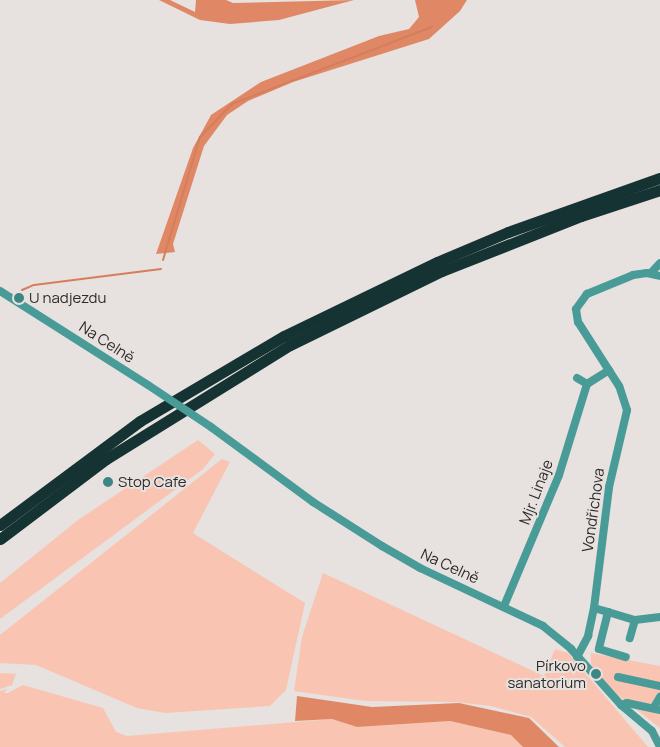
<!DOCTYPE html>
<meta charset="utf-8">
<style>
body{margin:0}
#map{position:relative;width:660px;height:747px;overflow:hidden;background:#e7e1df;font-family:Manrope,sans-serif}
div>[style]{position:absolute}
.green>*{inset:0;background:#f9c5b2}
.forest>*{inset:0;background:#e08866}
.stream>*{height:2px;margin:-1px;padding:0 1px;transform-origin:1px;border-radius:1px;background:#d57e5c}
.minor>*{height:8px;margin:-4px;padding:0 4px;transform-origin:4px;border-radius:4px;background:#499b98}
.highway>*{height:11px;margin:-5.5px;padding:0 5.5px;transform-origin:5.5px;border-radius:5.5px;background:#153332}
.minor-bridge>*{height:8px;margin:-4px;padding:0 4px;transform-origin:4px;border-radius:4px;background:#499b98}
.dots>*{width:14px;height:14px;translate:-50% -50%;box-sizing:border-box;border:2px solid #e7e1df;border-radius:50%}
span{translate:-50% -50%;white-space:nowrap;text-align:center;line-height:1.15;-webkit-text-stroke:4px #e7e1df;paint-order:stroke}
.poi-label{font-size:15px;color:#2d2b2a}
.left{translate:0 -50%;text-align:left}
.right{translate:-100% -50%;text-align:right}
.street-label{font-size:15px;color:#2d2b2a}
</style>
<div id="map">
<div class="green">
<div style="clip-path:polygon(198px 440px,215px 454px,203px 469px,0 619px,0 583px,78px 520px)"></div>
<div style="clip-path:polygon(222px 459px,230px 462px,193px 533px,305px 603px,286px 690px,270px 706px,165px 713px,137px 708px,36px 665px,0 663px,0 635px)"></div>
<div style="clip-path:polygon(323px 573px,544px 676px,555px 649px,568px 653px,648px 747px,565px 747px,531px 717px,491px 706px,455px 702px,365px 701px,294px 691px,302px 637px)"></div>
<div style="clip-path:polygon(591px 653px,660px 666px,660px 728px,619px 696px,599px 675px,591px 664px)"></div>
<div style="clip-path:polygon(0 673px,16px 674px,12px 685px,0 689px)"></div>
<div style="clip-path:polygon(23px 685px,103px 708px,116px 732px,127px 736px,332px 719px,357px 727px,450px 721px,511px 735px,523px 747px,0 747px,0 691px,7px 689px,4px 693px,8px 693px)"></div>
</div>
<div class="forest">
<div style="clip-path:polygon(159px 0,170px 0,195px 12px,196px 0,226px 0,233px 3px,354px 0,279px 20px,230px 24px,200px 20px)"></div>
<div style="clip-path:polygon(415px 0,467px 0,460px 11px,429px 39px,293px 82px,248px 101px,227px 115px,204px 146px,173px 244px,175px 252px,156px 254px,193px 148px,211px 115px,261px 82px,379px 36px,409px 29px,419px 17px)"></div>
<div style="clip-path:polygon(297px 696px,372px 707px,459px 703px,529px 718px,559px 747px,523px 747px,511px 735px,450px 721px,357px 727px,332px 719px,295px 721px)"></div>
</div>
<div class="stream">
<div style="left:163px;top:260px;width:128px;rotate:-73.3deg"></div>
<div style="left:200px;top:137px;width:46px;rotate:-45.9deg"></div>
<div style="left:232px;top:104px;width:214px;rotate:-21.1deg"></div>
<div style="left:22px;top:290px;width:13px;rotate:-23deg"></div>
<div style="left:34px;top:285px;width:128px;rotate:-7.2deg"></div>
</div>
<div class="minor">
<div style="left:651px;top:273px;width:13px;rotate:-48deg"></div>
<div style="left:0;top:291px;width:175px;rotate:32.4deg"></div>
<div style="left:577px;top:378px;width:12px;rotate:31deg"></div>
<div style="left:211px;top:427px;width:127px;rotate:36.3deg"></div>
<div style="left:313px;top:502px;width:82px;rotate:32.5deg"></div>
<div style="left:382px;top:546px;width:44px;rotate:30.1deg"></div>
<div style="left:420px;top:568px;width:136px;rotate:25.2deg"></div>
<div style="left:543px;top:626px;width:36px;rotate:39deg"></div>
<div style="left:571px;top:649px;width:75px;rotate:48.2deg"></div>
<div style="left:621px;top:705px;width:40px;rotate:40deg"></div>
<div style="left:652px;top:731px;width:18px;rotate:63deg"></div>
<div style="left:504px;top:606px;width:142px;rotate:-67.2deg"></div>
<div style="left:559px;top:475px;width:95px;rotate:-72.9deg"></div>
<div style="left:587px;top:384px;width:26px;rotate:-32deg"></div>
<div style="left:594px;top:608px;width:15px;rotate:16deg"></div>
<div style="left:608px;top:612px;width:38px;rotate:104deg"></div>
<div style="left:599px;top:649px;width:28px;rotate:17deg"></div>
<div style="left:608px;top:612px;width:28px;rotate:17deg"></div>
<div style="left:635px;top:620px;width:19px;rotate:106deg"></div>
<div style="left:635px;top:620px;width:25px;rotate:-7deg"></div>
<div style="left:577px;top:657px;width:24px;rotate:-62deg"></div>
<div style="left:588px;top:636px;width:29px;rotate:-78deg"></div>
<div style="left:594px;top:608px;width:122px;rotate:-82.9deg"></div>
<div style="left:609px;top:487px;width:79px;rotate:-76.8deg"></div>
<div style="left:627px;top:410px;width:25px;rotate:-108deg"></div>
<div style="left:619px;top:386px;width:76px;rotate:-122.6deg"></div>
<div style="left:578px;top:322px;width:13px;rotate:-99deg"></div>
<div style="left:576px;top:309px;width:19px;rotate:-54deg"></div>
<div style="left:587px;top:294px;width:50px;rotate:-22.4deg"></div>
<div style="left:633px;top:275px;width:14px;rotate:-8deg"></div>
<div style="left:647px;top:273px;width:13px;rotate:13deg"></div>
<div style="left:618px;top:677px;width:43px;rotate:12.1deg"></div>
<div style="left:621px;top:705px;width:6px;rotate:-18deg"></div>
<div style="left:627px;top:703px;width:34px;rotate:12deg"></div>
<div style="left:654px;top:707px;width:12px;rotate:-59deg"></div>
</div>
<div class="highway">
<div style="left:0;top:525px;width:174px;rotate:-36.6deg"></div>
<div style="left:140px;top:421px;width:167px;rotate:-30.6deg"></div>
<div style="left:284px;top:336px;width:170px;rotate:-25.8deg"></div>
<div style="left:437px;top:262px;width:77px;rotate:-22.9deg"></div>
<div style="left:508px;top:232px;width:161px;rotate:-19.6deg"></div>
<div style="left:0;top:539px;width:133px;rotate:-37deg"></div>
<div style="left:106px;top:459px;width:216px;rotate:-31.8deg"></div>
<div style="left:290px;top:345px;width:169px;rotate:-26deg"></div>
<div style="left:442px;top:271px;width:149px;rotate:-21.6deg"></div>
<div style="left:581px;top:216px;width:83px;rotate:-18.2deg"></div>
</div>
<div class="minor-bridge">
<div style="left:148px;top:385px;width:76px;rotate:33.7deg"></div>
</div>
<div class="dots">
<div style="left:19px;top:298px;background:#3e8683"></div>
<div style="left:108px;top:482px;background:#3e8683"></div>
<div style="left:596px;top:674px;background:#3e8683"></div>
</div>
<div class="poi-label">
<span class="left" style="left:29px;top:298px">U nadjezdu</span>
<span class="left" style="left:118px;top:482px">Stop Cafe</span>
<span class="right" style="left:586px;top:674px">Pírkovo<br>sanatorium</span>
</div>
<div class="street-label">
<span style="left:107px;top:342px;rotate:33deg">Na Celně</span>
<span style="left:536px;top:492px;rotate:-69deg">Mjr. Linaje</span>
<span style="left:593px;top:510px;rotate:-82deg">Vondřichova</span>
<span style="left:450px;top:566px;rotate:25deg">Na Celně</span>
</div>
</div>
